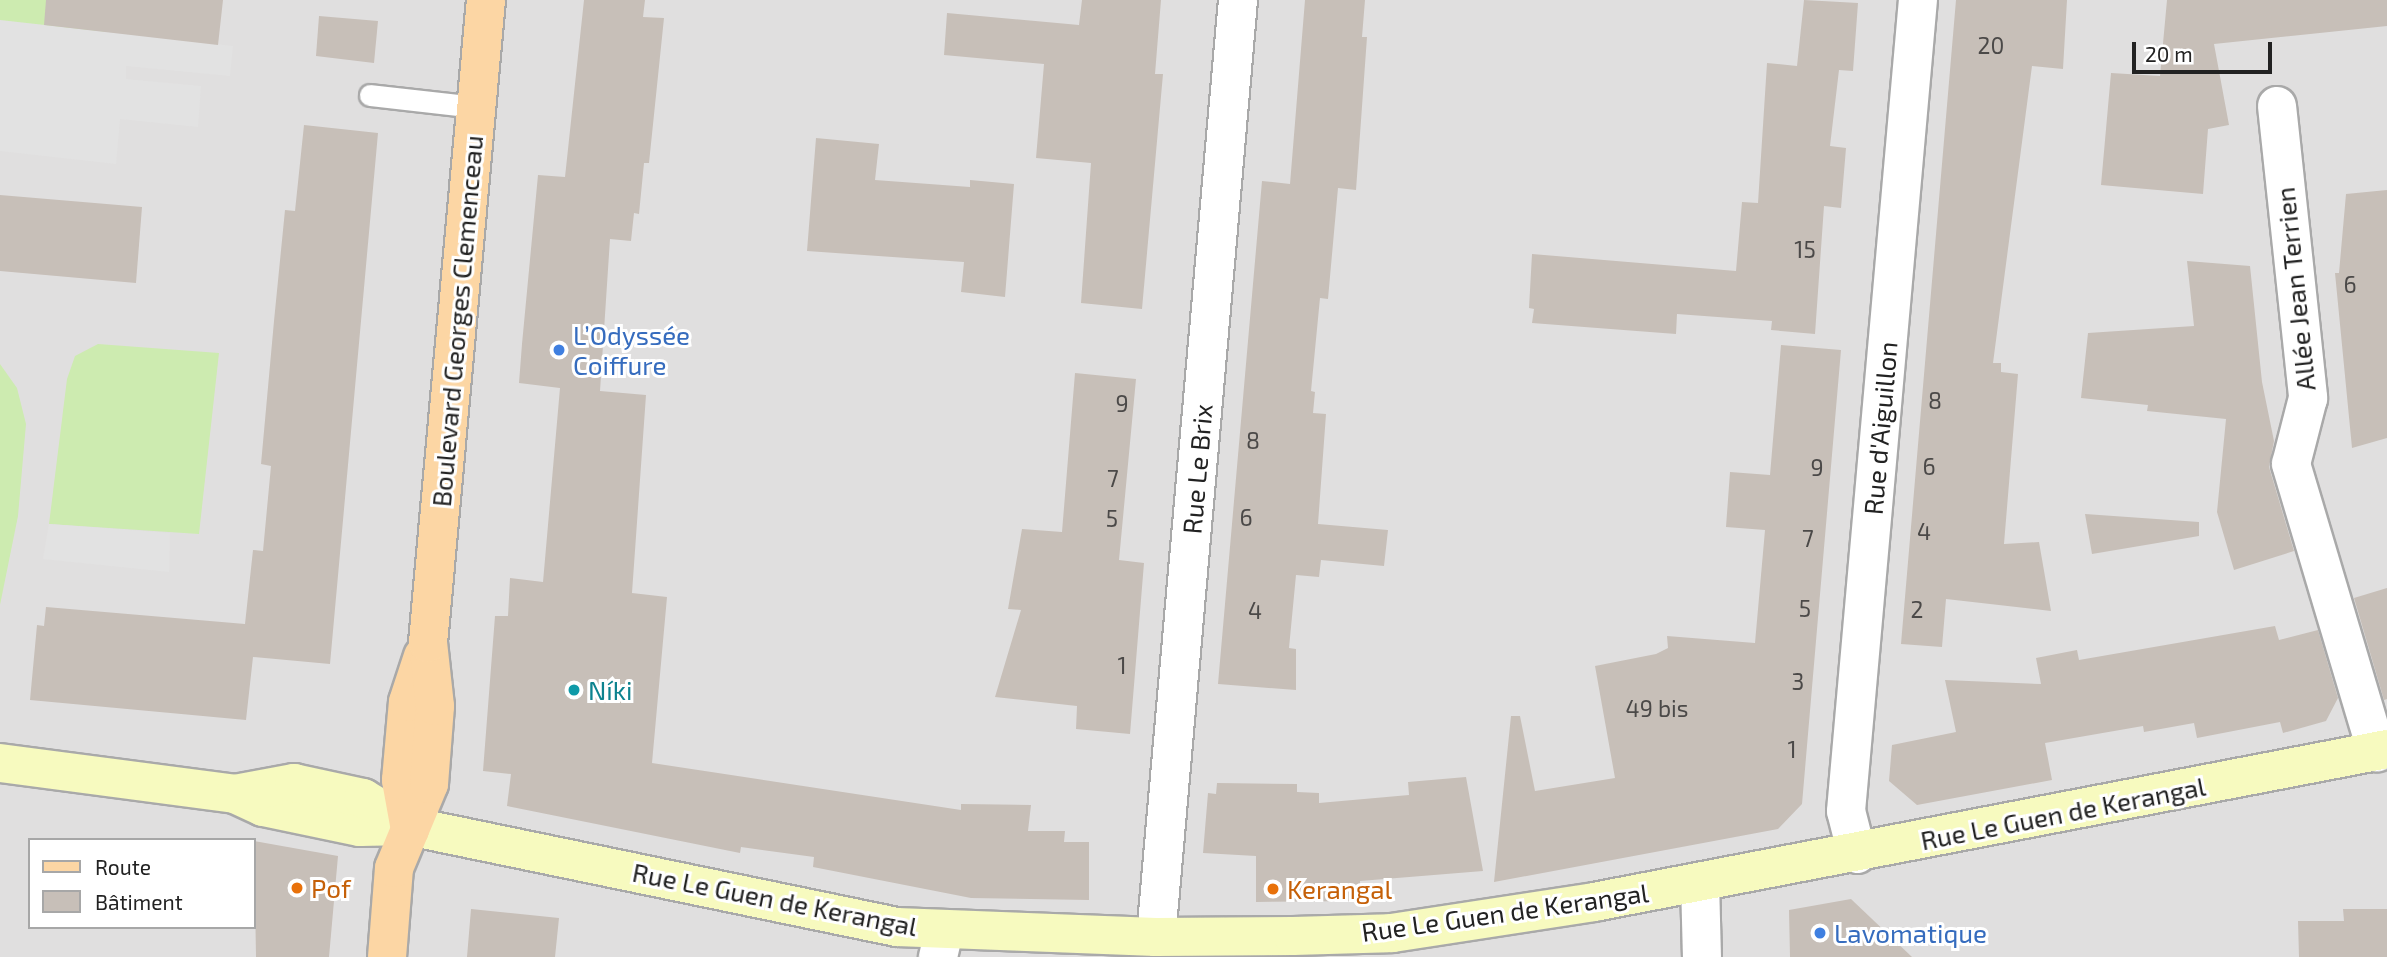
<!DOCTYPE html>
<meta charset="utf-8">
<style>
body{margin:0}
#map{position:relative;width:2387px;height:957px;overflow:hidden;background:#f2efe9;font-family:"Exo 2",sans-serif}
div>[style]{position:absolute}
.residential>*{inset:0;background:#e0dfdf}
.grass>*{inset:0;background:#cdebb0}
.parking>*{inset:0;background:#e2e2e2}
.building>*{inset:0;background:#c7bfb8}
.roads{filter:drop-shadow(2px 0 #a9a9a9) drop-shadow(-2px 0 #a9a9a9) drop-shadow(0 2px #a9a9a9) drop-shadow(0 -2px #a9a9a9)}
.lane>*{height:21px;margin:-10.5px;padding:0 10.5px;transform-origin:10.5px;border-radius:10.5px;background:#fff}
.street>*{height:38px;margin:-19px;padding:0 19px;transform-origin:19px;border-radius:19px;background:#fff}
.secondary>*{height:38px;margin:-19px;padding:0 19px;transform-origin:19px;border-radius:19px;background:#f7fabf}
.primary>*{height:38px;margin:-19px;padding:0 19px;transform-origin:19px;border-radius:19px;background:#fcd6a4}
.dots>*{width:19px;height:19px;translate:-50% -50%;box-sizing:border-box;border:4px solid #fff;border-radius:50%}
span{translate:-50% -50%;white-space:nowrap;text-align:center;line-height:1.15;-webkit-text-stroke:6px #fff;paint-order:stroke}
.number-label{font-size:23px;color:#4b4948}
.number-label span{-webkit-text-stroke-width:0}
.street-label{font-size:26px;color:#222}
.shop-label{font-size:26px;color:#366cbe}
.left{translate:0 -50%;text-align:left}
.culture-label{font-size:26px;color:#0d838f}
.food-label{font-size:26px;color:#c56008}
.legend{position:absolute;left:28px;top:838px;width:228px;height:91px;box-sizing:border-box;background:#fff;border:2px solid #a7a7a7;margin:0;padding:9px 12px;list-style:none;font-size:21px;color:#222}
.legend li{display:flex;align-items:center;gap:14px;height:35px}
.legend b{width:35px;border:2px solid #a7a7a7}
.scale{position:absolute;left:2132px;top:42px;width:140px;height:32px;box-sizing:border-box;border:4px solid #222;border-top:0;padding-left:9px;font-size:21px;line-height:24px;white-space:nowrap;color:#222;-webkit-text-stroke:5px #fff;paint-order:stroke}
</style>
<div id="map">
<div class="residential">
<div style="clip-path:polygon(evenodd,0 0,2387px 0,2387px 957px,0 957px,0 0,30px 840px,254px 840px,254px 927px,30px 927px,30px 840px)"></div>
</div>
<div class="grass">
<div style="clip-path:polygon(0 0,106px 0,104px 32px,0 21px)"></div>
<div style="clip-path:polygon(98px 344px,219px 353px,199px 534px,49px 524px,67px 379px,75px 356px)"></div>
<div style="clip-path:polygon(0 364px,17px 388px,26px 424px,18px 516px,0 605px)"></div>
</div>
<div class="parking">
<div style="clip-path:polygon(0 20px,233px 46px,230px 76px,126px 66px,126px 79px,201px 86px,198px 127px,120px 119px,116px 164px,0 151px)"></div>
<div style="clip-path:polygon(49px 524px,170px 533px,169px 572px,43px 559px)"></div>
</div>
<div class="building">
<div style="clip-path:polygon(46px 0,223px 0,218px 45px,44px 25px)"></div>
<div style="clip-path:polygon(584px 0,645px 0,643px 17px,664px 18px,649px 163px,644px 163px,639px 214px,634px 213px,631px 241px,610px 239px,600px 391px,646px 395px,632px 593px,667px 597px,652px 763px,961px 810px,961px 804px,1031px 805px,1028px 831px,1065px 831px,1064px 842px,1089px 842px,1089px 900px,971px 898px,813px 867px,814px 857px,741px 847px,740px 853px,507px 806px,511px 774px,483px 771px,495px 616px,508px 616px,510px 578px,543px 582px,560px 388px,519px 383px,522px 344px,538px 175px,565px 177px)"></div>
<div style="clip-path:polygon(1082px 0,1161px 0,1155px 74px,1163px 74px,1142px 309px,1081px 303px,1091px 163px,1036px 158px,1044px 64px,944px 55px,947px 13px,1079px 25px)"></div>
<div style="clip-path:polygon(1305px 0,1365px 0,1362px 37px,1367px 37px,1356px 190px,1338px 188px,1328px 299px,1320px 298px,1311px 391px,1315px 392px,1313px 413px,1326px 414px,1318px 524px,1388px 530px,1384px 566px,1321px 560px,1319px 577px,1296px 575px,1289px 648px,1296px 649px,1296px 690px,1218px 684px,1262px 181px,1290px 184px)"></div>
<div style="clip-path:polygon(1804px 0,1858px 3px,1853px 71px,1839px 70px,1830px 146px,1846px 148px,1841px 208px,1824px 206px,1815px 334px,1771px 330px,1772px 321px,1677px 314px,1676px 334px,1532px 323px,1534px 309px,1529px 308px,1532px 254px,1736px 271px,1742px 202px,1758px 203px,1767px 63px,1797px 66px)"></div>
<div style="clip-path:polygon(1956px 0,2067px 0,2063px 69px,2032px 66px,1993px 363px,2001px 363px,2001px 372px,2018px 374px,2004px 544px,2039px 542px,2051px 611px,1946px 599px,1942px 647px,1901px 644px)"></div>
<div style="clip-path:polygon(2167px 0,2387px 0,2387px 26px,2214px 44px,2229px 125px,2208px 129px,2203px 194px,2101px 185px,2111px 73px,2160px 76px)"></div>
<div style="clip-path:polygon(319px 16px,378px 21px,374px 63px,316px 56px)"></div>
<div style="clip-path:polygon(304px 125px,378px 133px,330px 664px,253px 657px,246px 720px,30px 700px,37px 625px,44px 626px,46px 607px,245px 624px,253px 550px,263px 551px,271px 466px,261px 464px,274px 321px,285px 210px,295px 211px)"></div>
<div style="clip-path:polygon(816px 138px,879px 144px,875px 180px,970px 187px,970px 180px,1014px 184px,1005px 297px,961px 292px,964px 262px,807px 251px)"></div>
<div style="clip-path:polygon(2387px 190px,2387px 438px,2352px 448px,2335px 273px,2339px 273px,2346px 194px)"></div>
<div style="clip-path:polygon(0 195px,142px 207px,136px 283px,0 271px)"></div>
<div style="clip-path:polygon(2187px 261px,2250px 266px,2262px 382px,2274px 441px,2269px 467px,2294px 551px,2234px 570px,2217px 512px,2226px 419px,2147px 411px,2148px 405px,2081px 398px,2088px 333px,2194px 326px)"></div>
<div style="clip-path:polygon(1781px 345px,1841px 350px,1802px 804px,1778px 829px,1494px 882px,1511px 716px,1520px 716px,1535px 791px,1615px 778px,1595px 666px,1656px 654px,1668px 648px,1667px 636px,1755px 643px,1765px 530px,1726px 527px,1730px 472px,1770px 475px)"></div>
<div style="clip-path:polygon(1075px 373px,1136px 379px,1119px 560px,1144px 563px,1130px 734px,1076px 729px,1077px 706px,995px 697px,1021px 610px,1008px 609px,1022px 529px,1062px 532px)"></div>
<div style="clip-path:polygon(2085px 514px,2199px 522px,2199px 536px,2092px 554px)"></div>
<div style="clip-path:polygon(2387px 588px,2387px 699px,2384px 700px,2354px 598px)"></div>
<div style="clip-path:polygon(2275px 626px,2279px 640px,2318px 630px,2338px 698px,2326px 721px,2283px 733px,2280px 722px,2197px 738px,2194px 723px,2144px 732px,2143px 726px,2045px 743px,2052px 780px,1917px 805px,1889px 781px,1892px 745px,1956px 732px,1945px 680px,2041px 684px,2036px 658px,2077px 650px,2079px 660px)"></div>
<div style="clip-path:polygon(1466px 777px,1483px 871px,1360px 881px,1361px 901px,1256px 902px,1256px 856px,1203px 853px,1208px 793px,1216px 794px,1217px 783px,1297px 784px,1297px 792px,1319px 793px,1319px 803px,1409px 795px,1408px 782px)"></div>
<div style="clip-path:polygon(254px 841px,338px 856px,329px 957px,256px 957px)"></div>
<div style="clip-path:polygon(1851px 899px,1912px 957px,1790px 957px,1789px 910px)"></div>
<div style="clip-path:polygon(471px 909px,559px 918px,555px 957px,467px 957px)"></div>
<div style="clip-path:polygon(2343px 909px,2387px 909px,2387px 957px,2299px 957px,2298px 921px,2344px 921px)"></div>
</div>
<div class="roads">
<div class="lane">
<div style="left:370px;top:95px;width:107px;rotate:6.5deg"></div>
</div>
<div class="street">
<div style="left:2277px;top:106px;width:294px;rotate:83.9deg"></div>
<div style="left:2308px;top:398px;width:68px;rotate:104.4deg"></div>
<div style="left:2291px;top:464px;width:301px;rotate:73.4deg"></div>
<div style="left:1857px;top:854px;width:44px;rotate:-104.3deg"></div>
<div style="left:1846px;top:811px;width:814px;rotate:-84.93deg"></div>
<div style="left:1700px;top:882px;width:75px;rotate:88.5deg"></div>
<div style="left:1156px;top:937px;width:941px;rotate:-85deg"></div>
<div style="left:938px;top:957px;width:28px;rotate:-77deg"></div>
</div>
<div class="secondary">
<div style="left:0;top:763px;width:237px;rotate:7.5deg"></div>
<div style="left:235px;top:794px;width:31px;rotate:25deg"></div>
<div style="left:263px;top:807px;width:99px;rotate:11.7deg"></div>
<div style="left:360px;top:827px;width:49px;rotate:-1.2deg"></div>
<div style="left:409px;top:826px;width:498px;rotate:11.7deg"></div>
<div style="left:897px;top:927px;width:259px;rotate:2.2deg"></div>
<div style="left:1156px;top:937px;width:137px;rotate:-0.4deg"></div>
<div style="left:1293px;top:936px;width:99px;rotate:-1.7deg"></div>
<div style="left:1392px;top:933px;width:204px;rotate:-8.7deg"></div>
<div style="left:1594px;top:902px;width:808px;rotate:-10.92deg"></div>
<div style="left:235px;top:794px;width:60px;rotate:-10.6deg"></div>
<div style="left:294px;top:783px;width:71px;rotate:12.3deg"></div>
<div style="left:363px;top:798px;width:54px;rotate:31.3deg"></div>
</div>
<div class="primary">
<div style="left:410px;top:830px;width:51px;rotate:-100.2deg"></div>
<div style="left:401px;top:780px;width:78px;rotate:-84.9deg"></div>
<div style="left:408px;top:702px;width:48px;rotate:-71.9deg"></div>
<div style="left:387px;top:957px;width:89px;rotate:-85.5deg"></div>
<div style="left:394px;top:868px;width:91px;rotate:-67.4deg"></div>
<div style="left:429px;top:784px;width:78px;rotate:-85.6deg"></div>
<div style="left:435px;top:706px;width:63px;rotate:-96.3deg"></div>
<div style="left:428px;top:643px;width:646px;rotate:-84.85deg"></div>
</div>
</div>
<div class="dots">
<div style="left:559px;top:350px;background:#3f7fe0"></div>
<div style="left:574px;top:690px;background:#0f9aa8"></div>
<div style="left:297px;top:888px;background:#e8710a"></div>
<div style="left:1273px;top:889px;background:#e8710a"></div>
<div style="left:1820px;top:933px;background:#3f7fe0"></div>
</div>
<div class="number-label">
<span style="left:1991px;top:45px">20</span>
<span style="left:1805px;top:249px">15</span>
<span style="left:2350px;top:284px">6</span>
<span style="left:1935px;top:400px">8</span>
<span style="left:1122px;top:403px">9</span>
<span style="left:1253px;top:440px">8</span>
<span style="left:1929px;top:466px">6</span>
<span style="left:1817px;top:467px">9</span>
<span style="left:1113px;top:478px">7</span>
<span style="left:1246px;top:517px">6</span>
<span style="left:1112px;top:518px">5</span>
<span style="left:1924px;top:531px">4</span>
<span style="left:1808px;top:538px">7</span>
<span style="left:1805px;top:608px">5</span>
<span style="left:1917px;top:609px">2</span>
<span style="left:1255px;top:610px">4</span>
<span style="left:1122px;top:665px">1</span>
<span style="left:1798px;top:681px">3</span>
<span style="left:1657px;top:708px">49 bis</span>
<span style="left:1792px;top:749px">1</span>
</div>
<div class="street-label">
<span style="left:2295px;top:289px;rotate:-96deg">Allée Jean Terrien</span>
<span style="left:457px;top:321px;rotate:-85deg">Boulevard Georges Clemenceau</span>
<span style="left:1880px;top:428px;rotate:-85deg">Rue d'Aiguillon</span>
<span style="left:1197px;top:469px;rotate:-85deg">Rue Le Brix</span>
<span style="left:2063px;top:813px;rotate:-11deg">Rue Le Guen de Kerangal</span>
<span style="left:775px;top:899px;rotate:11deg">Rue Le Guen de Kerangal</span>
<span style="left:1505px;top:912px;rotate:-8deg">Rue Le Guen de Kerangal</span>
</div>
<div class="shop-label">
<span class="left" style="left:573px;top:350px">L’Odyssée<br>Coiffure</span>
<span class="left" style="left:1834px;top:933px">Lavomatique</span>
</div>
<div class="culture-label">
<span class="left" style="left:588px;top:690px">Níki</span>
</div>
<div class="food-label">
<span class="left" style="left:311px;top:888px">Pof</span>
<span class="left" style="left:1287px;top:889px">Kerangal</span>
</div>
<ul class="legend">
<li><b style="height:9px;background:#fcd6a4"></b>Route</li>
<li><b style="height:19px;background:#c7bfb8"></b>Bâtiment</li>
</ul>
<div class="scale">20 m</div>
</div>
